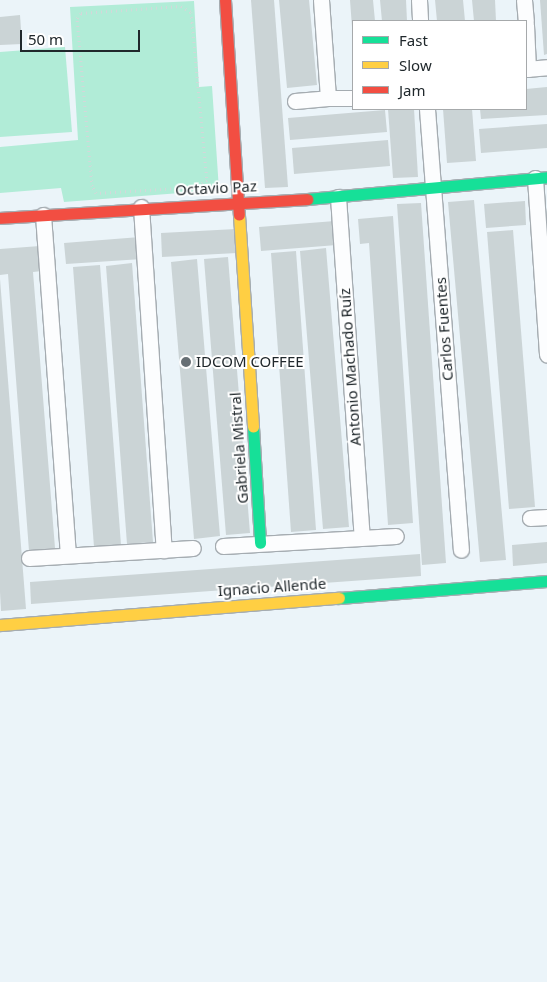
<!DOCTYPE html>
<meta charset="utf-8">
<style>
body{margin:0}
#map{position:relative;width:547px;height:982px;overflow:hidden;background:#ebf4f9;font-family:"Noto Sans",sans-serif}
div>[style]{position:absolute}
.green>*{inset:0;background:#b1ecd7}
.building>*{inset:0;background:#cbd4d6}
.path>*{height:3px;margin-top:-1.5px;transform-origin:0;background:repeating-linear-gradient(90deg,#d4d7d9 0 1px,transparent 0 5px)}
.roads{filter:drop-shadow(1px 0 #a5acb1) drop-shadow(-1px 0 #a5acb1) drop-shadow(0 1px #a5acb1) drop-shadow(0 -1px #a5acb1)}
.street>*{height:15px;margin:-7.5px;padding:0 7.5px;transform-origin:7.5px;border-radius:7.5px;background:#fcfdfe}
.fast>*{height:11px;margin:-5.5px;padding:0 5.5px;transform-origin:5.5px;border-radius:5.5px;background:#16e098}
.slow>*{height:11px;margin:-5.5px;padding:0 5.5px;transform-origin:5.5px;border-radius:5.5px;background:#ffcf43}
.jam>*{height:11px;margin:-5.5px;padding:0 5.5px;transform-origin:5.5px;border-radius:5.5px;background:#f24e42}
.dots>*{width:14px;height:14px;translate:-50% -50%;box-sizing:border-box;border:2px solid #fff;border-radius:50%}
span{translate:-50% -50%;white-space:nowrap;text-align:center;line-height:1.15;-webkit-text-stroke:4px #fff;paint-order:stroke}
.street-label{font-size:15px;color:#20282c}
.poi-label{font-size:15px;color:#20282c}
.left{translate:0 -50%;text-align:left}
.legend{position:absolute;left:352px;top:20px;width:175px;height:90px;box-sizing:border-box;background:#fff;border:1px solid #a6a9ab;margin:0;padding:6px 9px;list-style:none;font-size:15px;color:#20282c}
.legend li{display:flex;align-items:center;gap:10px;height:25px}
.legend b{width:25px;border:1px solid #a6a9ab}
.scale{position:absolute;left:20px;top:30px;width:120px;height:22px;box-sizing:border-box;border:2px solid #20282c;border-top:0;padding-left:6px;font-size:15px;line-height:18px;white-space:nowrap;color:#20282c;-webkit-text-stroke:4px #fff;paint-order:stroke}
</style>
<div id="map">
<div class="green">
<div style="clip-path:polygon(194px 1px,199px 87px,212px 86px,219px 190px,64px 202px,61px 188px,0 193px,0 147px,78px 140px,70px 7px)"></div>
<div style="clip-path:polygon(65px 47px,72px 132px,0 137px,0 52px)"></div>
</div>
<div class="building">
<div style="clip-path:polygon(251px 0,274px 0,288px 187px,265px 188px)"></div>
<div style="clip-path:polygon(279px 0,309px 0,317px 85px,287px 88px)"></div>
<div style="clip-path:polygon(350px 0,373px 0,375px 21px,353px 21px,352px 27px)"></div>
<div style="clip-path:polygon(380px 0,406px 0,407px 21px,382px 21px)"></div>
<div style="clip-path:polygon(435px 0,463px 0,465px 21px,437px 21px)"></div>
<div style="clip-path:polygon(472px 0,495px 0,496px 21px,474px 21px)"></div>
<div style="clip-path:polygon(540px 0,547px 0,547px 54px,544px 55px)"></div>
<div style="clip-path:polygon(20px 15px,22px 44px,0 45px,0 17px)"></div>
<div style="clip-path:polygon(547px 87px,547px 115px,481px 119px,480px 109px,526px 109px,526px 89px)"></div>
<div style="clip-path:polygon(388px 109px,414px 109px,418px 177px,393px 178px)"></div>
<div style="clip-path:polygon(443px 109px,472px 109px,476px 161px,447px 163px)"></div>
<div style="clip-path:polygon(385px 110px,387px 132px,290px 140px,288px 118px)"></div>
<div style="clip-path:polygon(547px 124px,547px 148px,481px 153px,479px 129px)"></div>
<div style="clip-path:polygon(388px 140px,390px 166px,294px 174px,292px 148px)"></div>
<div style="clip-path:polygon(474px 200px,506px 560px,480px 562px,448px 202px)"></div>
<div style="clip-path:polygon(525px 201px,526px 225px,486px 228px,484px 204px)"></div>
<div style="clip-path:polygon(421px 203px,446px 563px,422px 565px,397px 204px)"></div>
<div style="clip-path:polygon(393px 216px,413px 523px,388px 525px,369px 243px,360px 244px,358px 219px)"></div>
<div style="clip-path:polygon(335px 221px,337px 245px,261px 251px,259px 227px)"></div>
<div style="clip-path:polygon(236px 229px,237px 253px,162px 257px,161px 233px)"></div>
<div style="clip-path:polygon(513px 230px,535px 507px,509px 509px,487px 232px)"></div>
<div style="clip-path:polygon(140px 237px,142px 259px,66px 264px,64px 243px)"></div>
<div style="clip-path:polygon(40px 246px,42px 271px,33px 272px,55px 548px,29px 551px,8px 274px,0 275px,0 249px)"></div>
<div style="clip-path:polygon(326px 248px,349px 527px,323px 529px,300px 251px)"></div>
<div style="clip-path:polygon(296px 251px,316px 530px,291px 532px,271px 253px)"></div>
<div style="clip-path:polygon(228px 257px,250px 533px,226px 535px,204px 259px)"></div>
<div style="clip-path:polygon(197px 259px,220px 536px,194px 539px,171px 262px)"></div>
<div style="clip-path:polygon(132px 263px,153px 542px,127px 544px,106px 266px)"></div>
<div style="clip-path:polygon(100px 265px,121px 545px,94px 547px,73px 267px)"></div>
<div style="clip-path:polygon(0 279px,26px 609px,1px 611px,0 592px)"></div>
<div style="clip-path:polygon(547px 542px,547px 563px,513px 566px,512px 545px)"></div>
<div style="clip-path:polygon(420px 554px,421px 576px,31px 604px,30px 582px)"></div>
</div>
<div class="path">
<div style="left:181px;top:6px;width:12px;rotate:31deg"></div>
<div style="left:191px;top:12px;width:169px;rotate:84.6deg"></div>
<div style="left:207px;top:180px;width:13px;rotate:148deg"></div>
<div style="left:196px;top:187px;width:100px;rotate:176.6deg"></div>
<div style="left:96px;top:193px;width:8px;rotate:-120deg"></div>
<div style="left:92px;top:186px;width:169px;rotate:-95.1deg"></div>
<div style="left:77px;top:18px;width:6px;rotate:-51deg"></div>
<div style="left:81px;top:13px;width:100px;rotate:-4deg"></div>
</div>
<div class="roads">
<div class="street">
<div style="left:321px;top:0;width:98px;rotate:85.9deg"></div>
<div style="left:328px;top:98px;width:25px"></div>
<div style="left:419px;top:0;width:21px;rotate:87deg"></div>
<div style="left:524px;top:0;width:21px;rotate:85deg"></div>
<div style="left:526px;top:25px;width:44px;rotate:87.4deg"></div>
<div style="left:526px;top:69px;width:21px;rotate:-5deg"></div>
<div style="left:295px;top:101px;width:33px;rotate:-5deg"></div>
<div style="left:427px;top:109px;width:442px;rotate:85.6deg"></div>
<div style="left:535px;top:178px;width:177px;rotate:86.1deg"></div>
<div style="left:338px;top:197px;width:341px;rotate:86deg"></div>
<div style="left:141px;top:207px;width:344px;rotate:86.2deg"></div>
<div style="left:43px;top:215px;width:341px;rotate:85.8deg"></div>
<div style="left:530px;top:518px;width:17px;rotate:-3deg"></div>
<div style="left:223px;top:546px;width:173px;rotate:-3.3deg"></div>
<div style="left:29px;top:558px;width:164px;rotate:-3.5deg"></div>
</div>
<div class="fast">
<div style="left:307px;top:199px;width:241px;rotate:-5.2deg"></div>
<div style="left:253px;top:427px;width:116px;rotate:86.5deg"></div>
<div style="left:339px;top:598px;width:209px;rotate:-4.7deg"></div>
</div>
<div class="slow">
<div style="left:239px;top:215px;width:212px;rotate:86.2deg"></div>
<div style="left:0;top:625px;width:340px;rotate:-4.6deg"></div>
</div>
<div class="jam">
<div style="left:225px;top:0;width:215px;rotate:86.3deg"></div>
<div style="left:0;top:218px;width:308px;rotate:-3.5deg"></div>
</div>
</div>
<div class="dots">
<div style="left:186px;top:362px;background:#676f74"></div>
</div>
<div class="street-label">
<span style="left:216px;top:188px;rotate:-3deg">Octavio Paz</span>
<span style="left:444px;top:329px;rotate:-94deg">Carlos Fuentes</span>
<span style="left:350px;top:367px;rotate:-94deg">Antonio Machado Ruíz</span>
<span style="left:239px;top:448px;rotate:-94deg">Gabriela Mistral</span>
<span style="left:272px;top:587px;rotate:-4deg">Ignacio Allende</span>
</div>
<div class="poi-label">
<span class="left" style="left:196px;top:362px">IDCOM COFFEE</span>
</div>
<ul class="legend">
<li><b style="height:6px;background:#16e098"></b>Fast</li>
<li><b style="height:6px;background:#ffcf43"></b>Slow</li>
<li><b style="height:6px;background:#f24e42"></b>Jam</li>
</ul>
<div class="scale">50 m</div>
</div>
